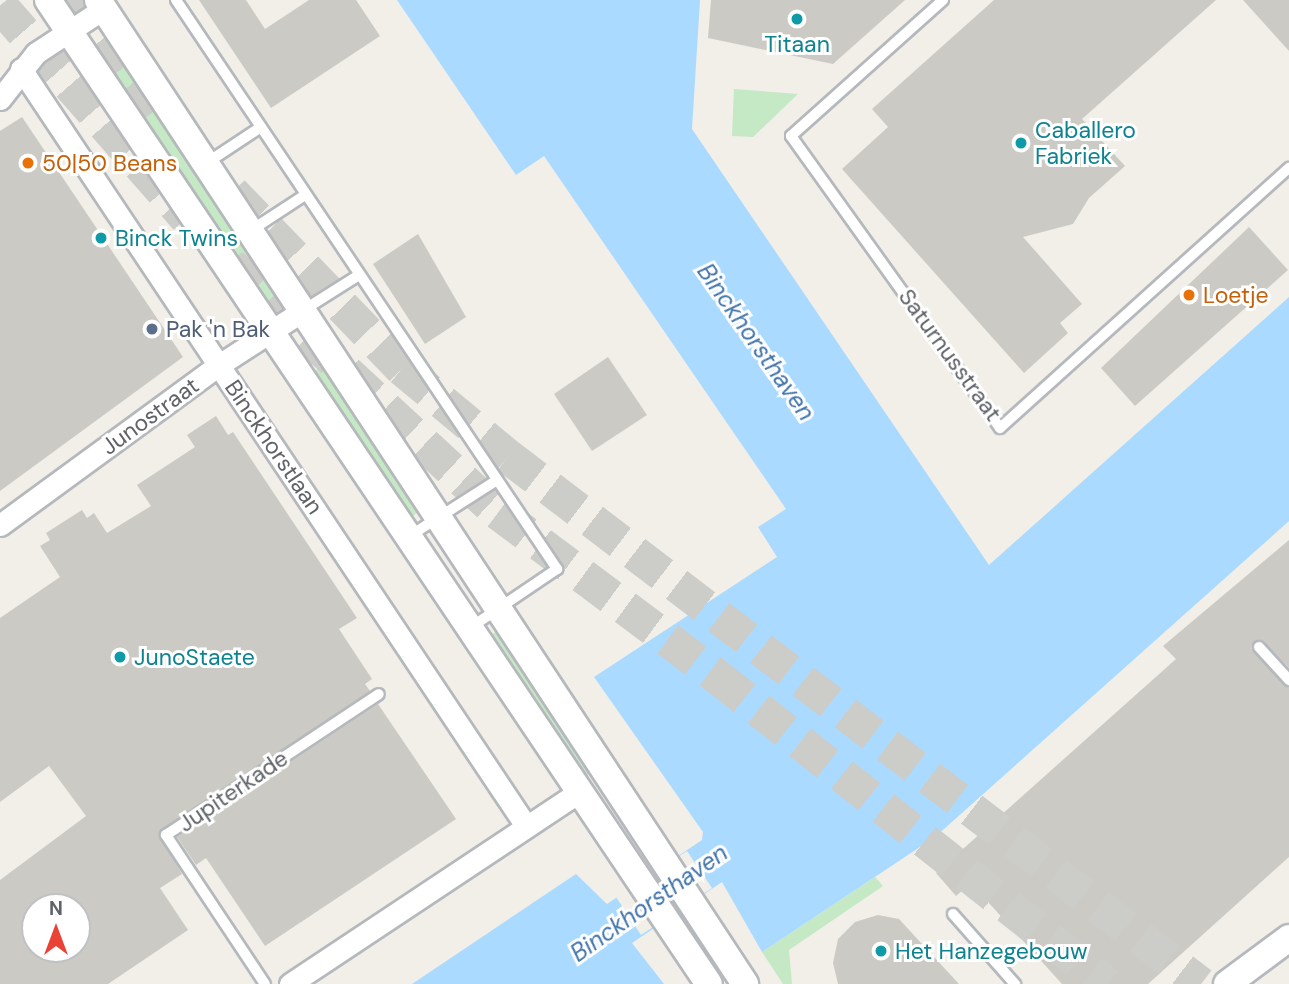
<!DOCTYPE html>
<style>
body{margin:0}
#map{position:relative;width:1289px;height:984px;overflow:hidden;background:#f1efe8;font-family:"DM Sans",sans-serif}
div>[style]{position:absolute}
.green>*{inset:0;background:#c5e8c5}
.water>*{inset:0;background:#aadaff}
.pier>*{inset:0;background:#f1efe8}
.building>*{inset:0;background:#cccac5}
.primary-tunnel>*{height:35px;margin-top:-17.5px;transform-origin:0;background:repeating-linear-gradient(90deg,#ccccc8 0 35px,transparent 0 53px)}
.roads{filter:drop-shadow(2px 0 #b5b8bc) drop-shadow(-2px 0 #b5b8bc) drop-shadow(0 2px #b5b8bc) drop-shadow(0 -2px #b5b8bc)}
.service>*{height:10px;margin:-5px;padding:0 5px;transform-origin:5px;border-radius:5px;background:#fff}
.minor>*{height:21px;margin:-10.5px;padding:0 10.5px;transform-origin:10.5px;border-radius:10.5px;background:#fff}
.tertiary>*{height:26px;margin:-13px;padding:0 13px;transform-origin:13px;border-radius:13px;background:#fff}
.dots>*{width:19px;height:19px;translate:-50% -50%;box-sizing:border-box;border:4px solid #fff;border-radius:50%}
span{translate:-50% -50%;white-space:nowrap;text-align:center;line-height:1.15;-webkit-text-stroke:6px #fff;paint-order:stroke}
.culture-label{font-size:23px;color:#0d838f}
.left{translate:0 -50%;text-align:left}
.food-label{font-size:23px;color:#c56008}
.service-label{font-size:23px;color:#4e5e75}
.street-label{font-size:23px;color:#5f6368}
.water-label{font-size:24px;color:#4174aa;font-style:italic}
.north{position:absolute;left:21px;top:893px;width:70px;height:70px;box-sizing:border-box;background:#fff;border:2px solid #bfc1c3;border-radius:50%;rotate:0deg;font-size:19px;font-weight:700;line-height:28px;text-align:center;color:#5f6368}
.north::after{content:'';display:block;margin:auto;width:24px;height:32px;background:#ea4335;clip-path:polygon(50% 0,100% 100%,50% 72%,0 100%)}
</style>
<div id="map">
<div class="green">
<div style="clip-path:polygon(116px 46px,272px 282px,277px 313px,99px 57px)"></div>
<div style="clip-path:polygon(734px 89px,798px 94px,753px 137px,732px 136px)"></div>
<div style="clip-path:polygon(326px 364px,420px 510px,412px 517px,406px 517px,310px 374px)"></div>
<div style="clip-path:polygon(497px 631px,594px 772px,583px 778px,489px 636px)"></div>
<div style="clip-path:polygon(875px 877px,883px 886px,789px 950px,792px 984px,783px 984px,762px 952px)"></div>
</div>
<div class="water">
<div style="clip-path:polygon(397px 0,700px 0,692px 129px,989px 565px,1289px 297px,1289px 521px,935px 837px,762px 952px,722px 882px,632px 943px,664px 984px,412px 984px,576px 874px,607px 904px,702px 840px,703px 832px,594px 677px,777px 557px,758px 527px,786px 509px,544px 156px,516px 175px)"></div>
</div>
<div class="pier">
<div style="clip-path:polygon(687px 851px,712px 888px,641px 935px,616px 897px)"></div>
</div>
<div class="building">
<div style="clip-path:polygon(199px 0,246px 0,265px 29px,309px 0,356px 0,380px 36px,271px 108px)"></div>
<div style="clip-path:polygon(711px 0,905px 0,833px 64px,708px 38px)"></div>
<div style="clip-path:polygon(994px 0,1216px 0,1082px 119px,1125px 166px,1089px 198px,1073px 224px,1023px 237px,1082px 304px,1060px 323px,1068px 333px,1024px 373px,842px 169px,888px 127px,872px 109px)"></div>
<div style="clip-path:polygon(1243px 0,1289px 0,1289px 51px)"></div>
<div style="clip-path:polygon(22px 117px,183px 357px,0 491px,0 131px)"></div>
<div style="clip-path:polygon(1249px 227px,1288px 270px,1135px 406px,1101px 368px)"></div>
<div style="clip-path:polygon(418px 234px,466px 317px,425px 344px,373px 264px)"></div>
<div style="clip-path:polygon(608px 357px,647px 415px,592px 451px,554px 394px)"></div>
<div style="clip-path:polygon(evenodd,216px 416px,228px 435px,233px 432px,357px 618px,339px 629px,372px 679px,365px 684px,370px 691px,159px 831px,182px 874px,160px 888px,188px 930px,108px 984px,0 984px,0 880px,86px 816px,49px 766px,0 802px,0 618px,60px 577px,40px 546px,50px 540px,46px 533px,82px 510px,87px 518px,94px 513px,107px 533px,151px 506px,137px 485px,195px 447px,187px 435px,216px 416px,35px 907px,77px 907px,77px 949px,35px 949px,35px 907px)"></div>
<div style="clip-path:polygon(1289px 540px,1289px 668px,1262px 640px,1251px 648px,1289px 688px,1289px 857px,1148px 984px,1062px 984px,971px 883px,956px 896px,936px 873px,1176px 659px,1163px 646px)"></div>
<div style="clip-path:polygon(378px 704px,456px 819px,265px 946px,206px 858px,196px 865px,177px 837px)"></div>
<div style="clip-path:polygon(878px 915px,899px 919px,959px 984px,838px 984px,833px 963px,838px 939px,855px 922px)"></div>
</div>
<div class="primary-tunnel">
<div style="left:66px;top:0;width:157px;rotate:49.4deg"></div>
<div style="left:0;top:5px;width:283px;rotate:48.7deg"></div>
<div style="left:232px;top:192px;width:245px;rotate:46deg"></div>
<div style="left:402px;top:368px;width:138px;rotate:39.7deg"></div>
<div style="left:508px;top:456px;width:871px;rotate:37.3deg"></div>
<div style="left:230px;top:264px;width:365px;rotate:42.8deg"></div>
<div style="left:498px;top:512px;width:274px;rotate:36.8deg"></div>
<div style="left:717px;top:676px;width:497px;rotate:38.3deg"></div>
</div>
<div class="roads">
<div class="service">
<div style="left:176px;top:0;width:685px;rotate:56.19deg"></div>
<div style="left:557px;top:569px;width:105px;rotate:145.9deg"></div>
<div style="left:943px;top:0;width:204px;rotate:138.2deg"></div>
<div style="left:791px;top:136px;width:359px;rotate:54.4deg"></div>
<div style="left:1000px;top:428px;width:389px;rotate:-42deg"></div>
<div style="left:205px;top:164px;width:67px;rotate:-33.5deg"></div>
<div style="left:250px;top:231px;width:66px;rotate:-33.2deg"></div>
<div style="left:302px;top:311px;width:67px;rotate:-32.3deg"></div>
<div style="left:408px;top:537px;width:106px;rotate:-32.6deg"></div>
<div style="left:1259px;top:647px;width:45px;rotate:47.7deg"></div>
<div style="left:953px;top:914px;width:94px;rotate:48.5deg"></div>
<div style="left:265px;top:984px;width:179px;rotate:-123.6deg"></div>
<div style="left:166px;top:835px;width:255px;rotate:-33.5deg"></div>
</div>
<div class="minor">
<div style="left:21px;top:69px;width:910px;rotate:56.29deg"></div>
<div style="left:0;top:99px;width:58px;rotate:-52deg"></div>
<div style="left:36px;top:53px;width:80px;rotate:-33.3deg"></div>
<div style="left:0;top:525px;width:271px;rotate:-36.2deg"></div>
<div style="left:219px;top:365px;width:99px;rotate:-33deg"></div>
<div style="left:290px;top:984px;width:345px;rotate:-33.6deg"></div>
</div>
<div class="tertiary">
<div style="left:48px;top:0;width:1185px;rotate:56.11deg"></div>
<div style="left:98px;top:0;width:1178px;rotate:56.67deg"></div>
<div style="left:1227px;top:984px;width:77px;rotate:-36.6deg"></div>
</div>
</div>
<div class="dots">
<div style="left:797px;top:19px;background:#0f9aa8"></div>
<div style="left:1021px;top:143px;background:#0f9aa8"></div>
<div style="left:28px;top:163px;background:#e8710a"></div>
<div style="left:101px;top:238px;background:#0f9aa8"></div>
<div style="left:1189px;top:295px;background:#e8710a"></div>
<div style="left:152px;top:329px;background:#5c6f8a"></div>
<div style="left:120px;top:657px;background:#0f9aa8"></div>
<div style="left:881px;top:951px;background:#0f9aa8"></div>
</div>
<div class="culture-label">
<span style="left:797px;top:44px">Titaan</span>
<span class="left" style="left:1035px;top:143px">Caballero<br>Fabriek</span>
<span class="left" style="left:115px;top:238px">Binck Twins</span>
<span class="left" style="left:134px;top:657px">JunoStaete</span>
<span class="left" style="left:895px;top:951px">Het Hanzegebouw</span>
</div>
<div class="food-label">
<span class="left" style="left:42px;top:163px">50|50 Beans</span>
<span class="left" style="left:1203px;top:295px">Loetje</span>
</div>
<div class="service-label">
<span class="left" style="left:166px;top:329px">Pak 'n Bak</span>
</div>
<div class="street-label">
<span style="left:950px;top:355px;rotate:54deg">Saturnusstraat</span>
<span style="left:150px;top:416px;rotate:-36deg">Junostraat</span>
<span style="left:274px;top:447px;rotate:56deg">Binckhorstlaan</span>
<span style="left:233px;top:791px;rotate:-34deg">Jupiterkade</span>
</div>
<div class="water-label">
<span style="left:756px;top:342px;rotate:55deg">Binckhorsthaven</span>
<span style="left:649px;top:903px;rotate:-35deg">Binckhorsthaven</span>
</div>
<div class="north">N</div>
</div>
